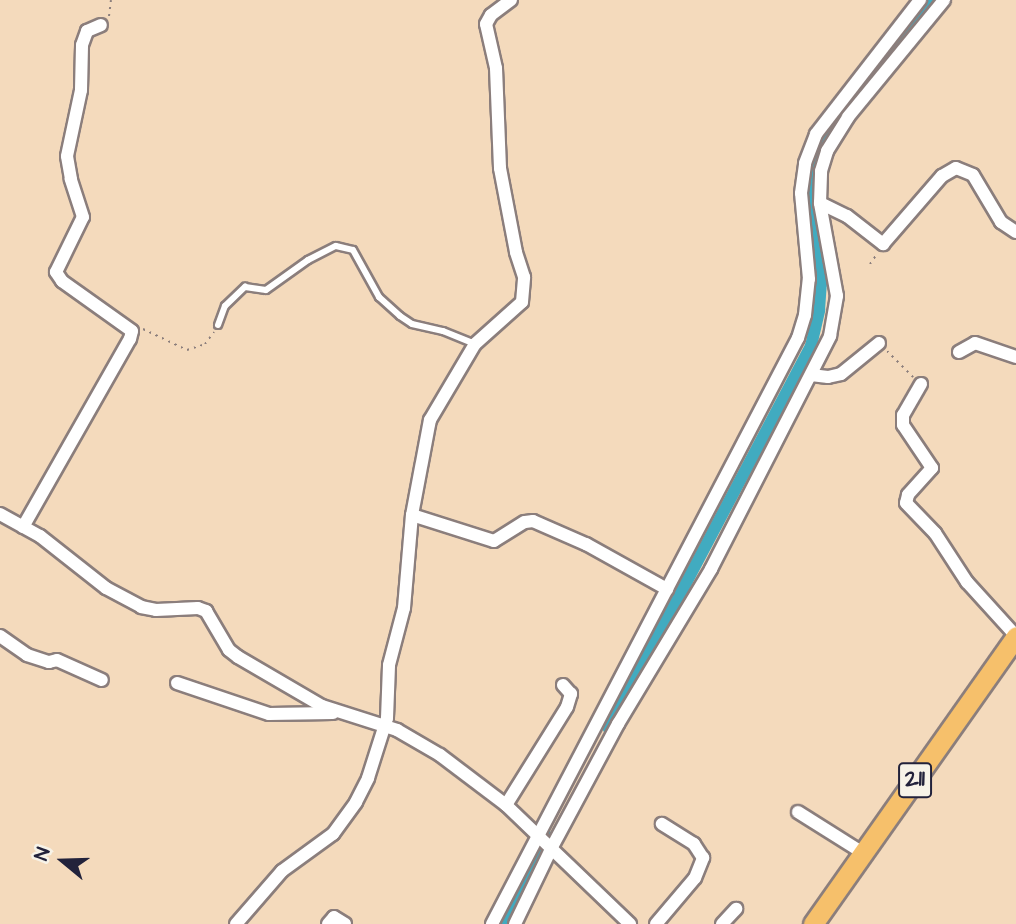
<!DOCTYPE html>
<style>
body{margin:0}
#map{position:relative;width:1016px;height:924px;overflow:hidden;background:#f4dabc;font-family:"Architects Daughter",sans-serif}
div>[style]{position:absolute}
.canal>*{height:12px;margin:-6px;padding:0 6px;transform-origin:6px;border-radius:6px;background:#41abc0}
.path>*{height:2px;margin-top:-1px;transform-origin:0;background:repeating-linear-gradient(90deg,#8b7e7c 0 2px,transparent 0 7px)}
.roads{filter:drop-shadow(2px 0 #8b7e7c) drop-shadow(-2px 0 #8b7e7c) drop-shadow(0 2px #8b7e7c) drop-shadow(0 -2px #8b7e7c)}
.lane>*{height:6px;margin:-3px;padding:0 3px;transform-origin:3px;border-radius:3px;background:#fff}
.street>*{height:12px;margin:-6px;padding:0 6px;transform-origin:6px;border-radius:6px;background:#fff}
.primary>*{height:19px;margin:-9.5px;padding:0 9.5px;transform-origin:9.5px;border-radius:9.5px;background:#f6c06b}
span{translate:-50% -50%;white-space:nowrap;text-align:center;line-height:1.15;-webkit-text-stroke:5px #f7f3e8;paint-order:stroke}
.shield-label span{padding:2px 5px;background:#f7f3e8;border:2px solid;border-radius:5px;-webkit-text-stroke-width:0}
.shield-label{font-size:24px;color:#22223b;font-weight:700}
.north{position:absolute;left:28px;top:826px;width:70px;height:70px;-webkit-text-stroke:5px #f7f3e8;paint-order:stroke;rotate:289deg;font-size:19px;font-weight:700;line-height:28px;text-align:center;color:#22223b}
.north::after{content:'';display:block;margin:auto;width:24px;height:32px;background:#22223b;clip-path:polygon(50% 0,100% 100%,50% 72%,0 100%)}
</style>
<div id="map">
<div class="canal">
<div style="left:609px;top:729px;width:433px;rotate:-62.2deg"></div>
<div style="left:811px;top:346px;width:37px;rotate:-77deg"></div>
<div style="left:819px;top:310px;width:26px;rotate:-86deg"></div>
<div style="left:821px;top:284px;width:93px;rotate:-96.8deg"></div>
<div style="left:810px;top:192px;width:41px;rotate:-78.7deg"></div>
<div style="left:818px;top:152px;width:18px;rotate:-68deg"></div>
<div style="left:825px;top:135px;width:172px;rotate:-51.6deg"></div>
<div style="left:506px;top:924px;width:97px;rotate:-63.2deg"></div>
</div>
<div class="path">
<div style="left:109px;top:16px;width:16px;rotate:-83deg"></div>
<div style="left:870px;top:264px;width:12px;rotate:-55deg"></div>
<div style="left:143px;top:329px;width:49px;rotate:25.5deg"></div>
<div style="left:187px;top:350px;width:19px;rotate:-18deg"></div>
<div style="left:205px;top:344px;width:15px;rotate:-53deg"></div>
<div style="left:887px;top:351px;width:37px;rotate:45deg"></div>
</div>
<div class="roads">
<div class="lane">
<div style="left:218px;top:325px;width:20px;rotate:-70deg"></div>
<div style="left:225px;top:306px;width:28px;rotate:-44deg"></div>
<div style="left:245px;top:287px;width:21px;rotate:8deg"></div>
<div style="left:266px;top:290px;width:52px;rotate:-35.5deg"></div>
<div style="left:308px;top:260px;width:31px;rotate:-27deg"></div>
<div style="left:336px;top:246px;width:17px;rotate:13deg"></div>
<div style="left:353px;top:250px;width:54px;rotate:61deg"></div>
<div style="left:379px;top:297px;width:28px;rotate:42deg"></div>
<div style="left:400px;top:316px;width:14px;rotate:34deg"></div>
<div style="left:412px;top:324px;width:32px;rotate:13deg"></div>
<div style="left:443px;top:331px;width:35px;rotate:22deg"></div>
</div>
<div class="street">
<div style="left:820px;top:203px;width:30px;rotate:26deg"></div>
<div style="left:847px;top:216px;width:46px;rotate:37.9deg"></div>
<div style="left:883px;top:244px;width:90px;rotate:-49.1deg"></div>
<div style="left:942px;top:176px;width:16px;rotate:-30deg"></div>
<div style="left:956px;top:168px;width:18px;rotate:22deg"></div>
<div style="left:973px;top:175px;width:55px;rotate:59.2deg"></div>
<div style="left:1001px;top:222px;width:18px;rotate:34deg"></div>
<div style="left:959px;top:352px;width:18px;rotate:-29deg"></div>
<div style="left:975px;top:343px;width:43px;rotate:18.9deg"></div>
<div style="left:811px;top:375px;width:17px;rotate:7deg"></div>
<div style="left:828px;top:377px;width:13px;rotate:-13deg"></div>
<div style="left:841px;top:374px;width:49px;rotate:-39.2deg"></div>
<div style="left:921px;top:384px;width:36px;rotate:120deg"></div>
<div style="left:903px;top:415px;width:10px;rotate:90deg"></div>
<div style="left:903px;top:425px;width:52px;rotate:56deg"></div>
<div style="left:932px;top:468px;width:36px;rotate:132deg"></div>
<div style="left:908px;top:495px;width:8px;rotate:104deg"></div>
<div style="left:906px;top:503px;width:42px;rotate:46deg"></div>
<div style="left:935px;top:533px;width:59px;rotate:56.9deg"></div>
<div style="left:967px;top:582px;width:73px;rotate:47.8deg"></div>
<div style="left:0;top:514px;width:46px;rotate:28.8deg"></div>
<div style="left:40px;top:536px;width:84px;rotate:38.2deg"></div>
<div style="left:106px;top:588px;width:40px;rotate:28deg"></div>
<div style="left:141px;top:607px;width:15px;rotate:11deg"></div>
<div style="left:156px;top:610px;width:42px;rotate:-2.7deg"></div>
<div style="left:198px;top:608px;width:9px;rotate:21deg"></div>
<div style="left:206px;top:611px;width:45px;rotate:59.5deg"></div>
<div style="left:229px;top:650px;width:11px;rotate:38deg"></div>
<div style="left:238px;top:657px;width:97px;rotate:30.3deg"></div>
<div style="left:322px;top:706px;width:79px;rotate:17.7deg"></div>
<div style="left:397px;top:730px;width:50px;rotate:30.2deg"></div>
<div style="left:440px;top:755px;width:83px;rotate:37.1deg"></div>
<div style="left:506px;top:805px;width:172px;rotate:43.8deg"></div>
<div style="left:412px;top:515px;width:86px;rotate:17.6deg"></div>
<div style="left:494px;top:541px;width:36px;rotate:-32deg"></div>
<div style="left:525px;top:522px;width:8px;rotate:-7deg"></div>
<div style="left:533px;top:521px;width:58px;rotate:23.5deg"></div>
<div style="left:586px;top:544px;width:93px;rotate:29.1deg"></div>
<div style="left:23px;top:527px;width:216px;rotate:-60.4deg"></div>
<div style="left:130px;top:339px;width:8px;rotate:-76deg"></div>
<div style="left:132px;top:331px;width:86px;rotate:-144.5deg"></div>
<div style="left:62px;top:281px;width:11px;rotate:-124deg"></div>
<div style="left:56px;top:272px;width:61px;rotate:-63.9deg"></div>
<div style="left:83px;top:217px;width:40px;rotate:-108deg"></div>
<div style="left:71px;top:179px;width:23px;rotate:-100deg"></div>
<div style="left:67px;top:156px;width:67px;rotate:-78deg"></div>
<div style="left:81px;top:90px;width:45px;rotate:-88.7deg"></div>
<div style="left:82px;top:45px;width:15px;rotate:-70deg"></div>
<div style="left:87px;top:31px;width:15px;rotate:-23deg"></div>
<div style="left:0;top:636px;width:33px;rotate:35deg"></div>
<div style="left:27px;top:655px;width:23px;rotate:18deg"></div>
<div style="left:49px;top:662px;width:8px;rotate:-14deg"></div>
<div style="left:57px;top:660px;width:49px;rotate:24deg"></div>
<div style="left:177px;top:683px;width:97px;rotate:18.6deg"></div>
<div style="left:269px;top:714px;width:64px;rotate:-0.9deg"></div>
<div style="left:506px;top:805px;width:115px;rotate:-58.1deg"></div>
<div style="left:567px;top:707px;width:14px;rotate:-73deg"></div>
<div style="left:571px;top:694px;width:12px;rotate:-132deg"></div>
<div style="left:798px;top:812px;width:77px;rotate:32.2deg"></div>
<div style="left:236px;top:924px;width:70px;rotate:-49deg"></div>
<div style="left:282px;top:871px;width:63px;rotate:-36deg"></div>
<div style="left:333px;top:834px;width:39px;rotate:-54deg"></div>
<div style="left:356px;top:802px;width:27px;rotate:-63deg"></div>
<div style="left:368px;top:778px;width:63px;rotate:-72.4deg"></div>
<div style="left:387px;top:718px;width:53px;rotate:-87.8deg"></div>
<div style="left:389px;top:665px;width:59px;rotate:-75.3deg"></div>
<div style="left:404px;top:608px;width:93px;rotate:-85.1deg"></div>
<div style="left:412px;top:515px;width:97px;rotate:-79.3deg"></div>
<div style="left:430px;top:420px;width:88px;rotate:-59.4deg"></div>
<div style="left:475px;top:344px;width:63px;rotate:-41.8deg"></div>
<div style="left:522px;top:302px;width:25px;rotate:-85deg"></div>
<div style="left:524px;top:277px;width:26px;rotate:-108deg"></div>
<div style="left:516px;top:252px;width:86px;rotate:-100.8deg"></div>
<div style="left:500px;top:168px;width:100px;rotate:-92.3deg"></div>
<div style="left:496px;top:68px;width:45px;rotate:-102.8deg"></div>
<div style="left:486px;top:24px;width:10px;rotate:-61deg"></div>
<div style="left:491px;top:15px;width:25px;rotate:-37deg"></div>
<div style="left:328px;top:924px;width:9px;rotate:-49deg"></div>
<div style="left:334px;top:917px;width:13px;rotate:32deg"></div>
<div style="left:492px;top:924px;width:661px;rotate:-62.43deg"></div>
<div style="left:798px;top:338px;width:24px;rotate:-73deg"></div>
<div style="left:805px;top:315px;width:36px;rotate:-84deg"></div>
<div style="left:809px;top:279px;width:86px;rotate:-95.3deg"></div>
<div style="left:801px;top:193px;width:30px;rotate:-82deg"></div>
<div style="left:805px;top:163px;width:31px;rotate:-69deg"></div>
<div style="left:816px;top:134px;width:170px;rotate:-52.2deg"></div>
<div style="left:515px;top:924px;width:85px;rotate:-64.3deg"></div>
<div style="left:552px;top:847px;width:140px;rotate:-61.8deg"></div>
<div style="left:618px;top:724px;width:181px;rotate:-59deg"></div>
<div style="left:711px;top:569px;width:262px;rotate:-62.9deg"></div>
<div style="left:830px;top:336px;width:41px;rotate:-80.1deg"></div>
<div style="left:837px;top:296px;width:95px;rotate:-100.4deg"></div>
<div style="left:820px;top:203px;width:32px;rotate:-88deg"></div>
<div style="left:821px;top:171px;width:21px;rotate:-73deg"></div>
<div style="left:827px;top:151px;width:40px;rotate:-58deg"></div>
<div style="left:848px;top:117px;width:151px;rotate:-50.6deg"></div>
<div style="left:656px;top:924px;width:60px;rotate:-49.7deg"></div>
<div style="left:695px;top:878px;width:22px;rotate:-68deg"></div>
<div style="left:703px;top:858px;width:17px;rotate:-123deg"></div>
<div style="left:694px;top:844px;width:38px;rotate:-148deg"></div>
<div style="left:722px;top:924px;width:21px;rotate:-47deg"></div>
</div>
<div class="primary">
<div style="left:813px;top:924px;width:352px;rotate:-54.8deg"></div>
</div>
</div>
<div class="shield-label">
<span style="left:915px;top:780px">211</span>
</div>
<div class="north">N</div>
</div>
